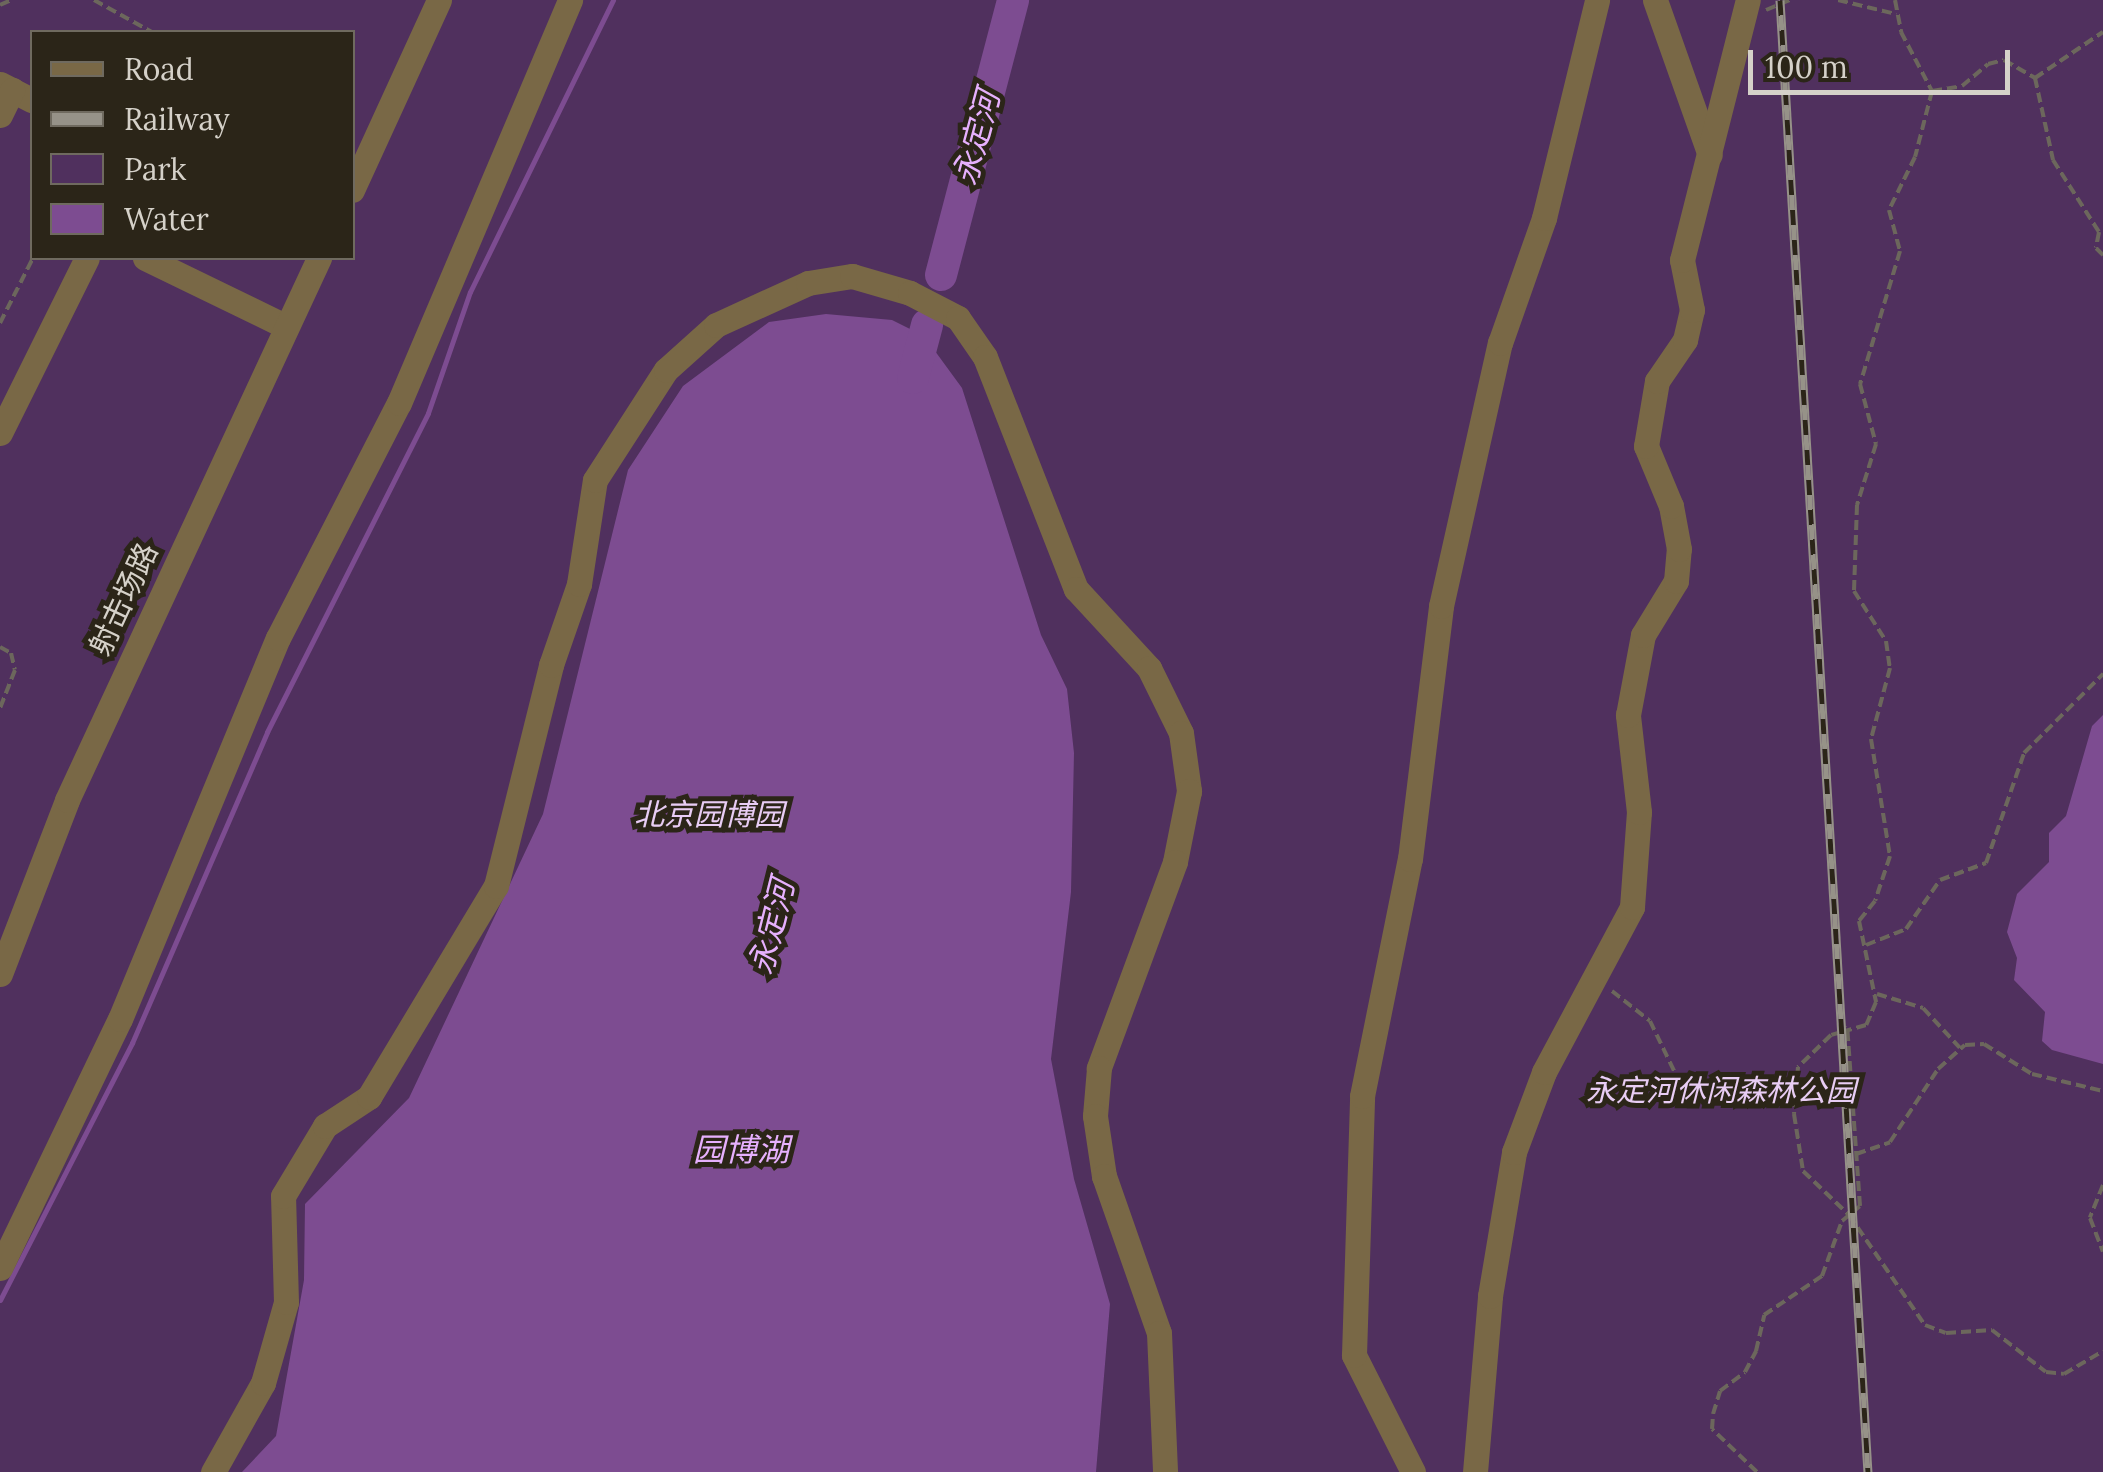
<!DOCTYPE html>
<meta charset="utf-8">
<style>
body{margin:0}
#map{position:relative;width:2103px;height:1472px;overflow:hidden;background:#2b2518;font-family:Lora,"Noto Sans SC",serif}
div>[style]{position:absolute}
.green>*{inset:0;background:#50305e}
.water>*{inset:0;background:#7d4c91}
.stream>*{height:5px;margin:-2.5px;padding:0 2.5px;transform-origin:2.5px;border-radius:2.5px;background:#7d4c91}
.river>*{height:32px;margin:-16px;padding:0 16px;transform-origin:16px;border-radius:16px;background:#7d4c91}
.path>*{height:4px;margin-top:-2px;transform-origin:0;background:repeating-linear-gradient(90deg,#6c675c 0 10px,transparent 0 15px)}
.minor>*{height:25px;margin:-12.5px;padding:0 12.5px;transform-origin:12.5px;border-radius:12.5px;background:#796846}
.rail>*{height:9px;margin-top:-4.5px;transform-origin:0;background:repeating-linear-gradient(90deg,#2b2518 0 15px,#969288 0 30px);box-sizing:border-box;border-block:2px solid #969288}
span{translate:-50% -50%;white-space:nowrap;text-align:center;line-height:1.15;-webkit-text-stroke:10px #2b2518;paint-order:stroke}
.street-label{font-size:30px;color:#d5d1c9}
.park-label{font-size:30px;color:#e8cdf4;font-style:italic}
.water-label{font-size:32px;color:#e6b0fd;font-style:italic}
.legend{position:absolute;left:30px;top:30px;width:325px;height:230px;box-sizing:border-box;background:#2b2518;border:2px solid #6f6a5f;margin:0;padding:12px 18px;list-style:none;font-size:30px;color:#d5d1c9}
.legend li{display:flex;align-items:center;gap:20px;height:50px}
.legend b{width:50px;border:2px solid #6f6a5f}
.scale{position:absolute;left:1748px;top:50px;width:262px;height:45px;box-sizing:border-box;border:5px solid #d5d1c9;border-top:0;padding-left:12px;font-size:30px;line-height:35px;white-space:nowrap;color:#d5d1c9;-webkit-text-stroke:8px #2b2518;paint-order:stroke}
</style>
<div id="map">
<div class="green">
<div style="clip-path:polygon(evenodd,0 0,2103px 0,2103px 1472px,0 1472px,0 0,32px 32px,352px 32px,352px 258px,32px 258px,32px 32px)"></div>
</div>
<div class="water">
<div style="clip-path:polygon(826px 314px,892px 320px,924px 336px,962px 388px,1041px 635px,1067px 689px,1074px 753px,1071px 892px,1051px 1059px,1074px 1179px,1110px 1304px,1096px 1472px,242px 1472px,276px 1436px,304px 1280px,305px 1204px,409px 1098px,543px 814px,628px 470px,683px 386px,769px 322px)"></div>
<div style="clip-path:polygon(2103px 715px,2103px 1064px,2052px 1050px,2042px 1041px,2045px 1012px,2014px 980px,2017px 958px,2007px 932px,2017px 894px,2049px 862px,2049px 833px,2066px 816px,2092px 726px)"></div>
</div>
<div class="stream">
<div style="left:0;top:1300px;width:289px;rotate:-62.8deg"></div>
<div style="left:132px;top:1043px;width:339px;rotate:-66.5deg"></div>
<div style="left:267px;top:732px;width:357px;rotate:-63.2deg"></div>
<div style="left:428px;top:413px;width:128px;rotate:-70.9deg"></div>
<div style="left:470px;top:292px;width:325px;rotate:-63.9deg"></div>
</div>
<div class="river">
<div style="left:941px;top:275px;width:284px;rotate:-75.3deg"></div>
<div style="left:913px;top:378px;width:55px;rotate:-75.2deg"></div>
</div>
<div class="path">
<div style="left:94px;top:0;width:66px;rotate:28.9deg"></div>
<div style="left:1838px;top:0;width:60px;rotate:13.6deg"></div>
<div style="left:1895px;top:0;width:33px;rotate:79deg"></div>
<div style="left:1901px;top:32px;width:67px;rotate:62.3deg"></div>
<div style="left:1932px;top:91px;width:68px;rotate:104.4deg"></div>
<div style="left:1915px;top:157px;width:59px;rotate:116.1deg"></div>
<div style="left:1889px;top:210px;width:42px;rotate:75deg"></div>
<div style="left:1900px;top:251px;width:139px;rotate:106.7deg"></div>
<div style="left:1860px;top:384px;width:62px;rotate:75.1deg"></div>
<div style="left:1876px;top:444px;width:64px;rotate:107.3deg"></div>
<div style="left:1857px;top:505px;width:86px;rotate:92deg"></div>
<div style="left:1854px;top:591px;width:59px;rotate:57.4deg"></div>
<div style="left:1886px;top:641px;width:27px;rotate:82deg"></div>
<div style="left:1890px;top:668px;width:73px;rotate:105deg"></div>
<div style="left:1871px;top:739px;width:119px;rotate:80.8deg"></div>
<div style="left:1890px;top:856px;width:47px;rotate:108.4deg"></div>
<div style="left:1875px;top:901px;width:26px;rotate:129deg"></div>
<div style="left:1859px;top:921px;width:83px;rotate:78.1deg"></div>
<div style="left:1876px;top:1002px;width:25px;rotate:113deg"></div>
<div style="left:1866px;top:1025px;width:36px;rotate:164deg"></div>
<div style="left:1831px;top:1035px;width:46px;rotate:135.9deg"></div>
<div style="left:1798px;top:1067px;width:47px;rotate:94.9deg"></div>
<div style="left:1794px;top:1114px;width:58px;rotate:81deg"></div>
<div style="left:1803px;top:1171px;width:64px;rotate:43.7deg"></div>
<div style="left:1849px;top:1215px;width:134px;rotate:55.4deg"></div>
<div style="left:1925px;top:1325px;width:22px;rotate:21deg"></div>
<div style="left:1946px;top:1333px;width:46px;rotate:-3.7deg"></div>
<div style="left:1992px;top:1330px;width:68px;rotate:37.9deg"></div>
<div style="left:2046px;top:1372px;width:18px;rotate:6deg"></div>
<div style="left:2064px;top:1374px;width:45px;rotate:-30.5deg"></div>
<div style="left:0;top:5px;width:12px;rotate:-24deg"></div>
<div style="left:1766px;top:10px;width:26px;rotate:-23deg"></div>
<div style="left:2035px;top:78px;width:84px;rotate:77.6deg"></div>
<div style="left:2053px;top:160px;width:85px;rotate:57.4deg"></div>
<div style="left:2099px;top:232px;width:16px;rotate:101deg"></div>
<div style="left:2096px;top:248px;width:10px;rotate:45deg"></div>
<div style="left:1932px;top:91px;width:30px;rotate:-9deg"></div>
<div style="left:1962px;top:86px;width:34px;rotate:-40deg"></div>
<div style="left:1988px;top:64px;width:16px;rotate:-14deg"></div>
<div style="left:2004px;top:60px;width:36px;rotate:30deg"></div>
<div style="left:2035px;top:78px;width:82px;rotate:-34.1deg"></div>
<div style="left:32px;top:165px;width:4px;rotate:90deg"></div>
<div style="left:0;top:323px;width:73px;rotate:-63.1deg"></div>
<div style="left:0;top:647px;width:13px;rotate:29deg"></div>
<div style="left:11px;top:653px;width:17px;rotate:77deg"></div>
<div style="left:15px;top:670px;width:41px;rotate:111.5deg"></div>
<div style="left:1866px;top:945px;width:43px;rotate:-21.8deg"></div>
<div style="left:1906px;top:929px;width:60px;rotate:-55.2deg"></div>
<div style="left:1940px;top:880px;width:49px;rotate:-20.3deg"></div>
<div style="left:1986px;top:863px;width:116px;rotate:-70.9deg"></div>
<div style="left:2024px;top:753px;width:112px;rotate:-45deg"></div>
<div style="left:1612px;top:991px;width:48px;rotate:38.3deg"></div>
<div style="left:1650px;top:1021px;width:67px;rotate:64.2deg"></div>
<div style="left:1679px;top:1081px;width:20px;rotate:24deg"></div>
<div style="left:1697px;top:1089px;width:99px;rotate:6.4deg"></div>
<div style="left:1877px;top:994px;width:48px;rotate:16.9deg"></div>
<div style="left:1923px;top:1008px;width:54px;rotate:47.2deg"></div>
<div style="left:1856px;top:1154px;width:36px;rotate:-19deg"></div>
<div style="left:1890px;top:1142px;width:87px;rotate:-56.7deg"></div>
<div style="left:1938px;top:1069px;width:36px;rotate:-42deg"></div>
<div style="left:1965px;top:1045px;width:19px;rotate:-3deg"></div>
<div style="left:1984px;top:1044px;width:57px;rotate:32deg"></div>
<div style="left:2032px;top:1074px;width:73px;rotate:13.5deg"></div>
<div style="left:2103px;top:1185px;width:35px;rotate:112deg"></div>
<div style="left:2090px;top:1218px;width:36px;rotate:69deg"></div>
<div style="left:1757px;top:1472px;width:62px;rotate:-136.3deg"></div>
<div style="left:1712px;top:1429px;width:15px;rotate:-86deg"></div>
<div style="left:1713px;top:1414px;width:24px;rotate:-73deg"></div>
<div style="left:1720px;top:1391px;width:31px;rotate:-37deg"></div>
<div style="left:1745px;top:1372px;width:24px;rotate:-62deg"></div>
<div style="left:1756px;top:1351px;width:37px;rotate:-77deg"></div>
<div style="left:1764px;top:1315px;width:70px;rotate:-33.9deg"></div>
<div style="left:1822px;top:1276px;width:59px;rotate:-70deg"></div>
<div style="left:1842px;top:1221px;width:23px;rotate:-40deg"></div>
<div style="left:1860px;top:1206px;width:180px;rotate:-94.1deg"></div>
</div>
<div class="minor">
<div style="left:1655px;top:0;width:164px;rotate:70.5deg"></div>
<div style="left:0;top:84px;width:36px;rotate:27deg"></div>
<div style="left:0;top:115px;width:28px;rotate:-64deg"></div>
<div style="left:352px;top:190px;width:209px;rotate:-65.4deg"></div>
<div style="left:145px;top:258px;width:156px;rotate:25.9deg"></div>
<div style="left:0;top:433px;width:195px;rotate:-63.6deg"></div>
<div style="left:0;top:974px;width:186px;rotate:-68.9deg"></div>
<div style="left:67px;top:800px;width:598px;rotate:-65.06deg"></div>
<div style="left:0;top:1268px;width:276px;rotate:-64.3deg"></div>
<div style="left:120px;top:1019px;width:412px;rotate:-67.5deg"></div>
<div style="left:278px;top:638px;width:264px;rotate:-62.8deg"></div>
<div style="left:399px;top:403px;width:438px;rotate:-67deg"></div>
<div style="left:213px;top:1472px;width:102px;rotate:-60.7deg"></div>
<div style="left:263px;top:1383px;width:84px;rotate:-74.1deg"></div>
<div style="left:286px;top:1302px;width:106px;rotate:-91.6deg"></div>
<div style="left:283px;top:1196px;width:82px;rotate:-59deg"></div>
<div style="left:325px;top:1126px;width:53px;rotate:-33.4deg"></div>
<div style="left:369px;top:1097px;width:246px;rotate:-59deg"></div>
<div style="left:496px;top:886px;width:228px;rotate:-76deg"></div>
<div style="left:551px;top:665px;width:86px;rotate:-70.9deg"></div>
<div style="left:579px;top:584px;width:105px;rotate:-81.3deg"></div>
<div style="left:595px;top:480px;width:131px;rotate:-57.2deg"></div>
<div style="left:666px;top:370px;width:67px;rotate:-42deg"></div>
<div style="left:716px;top:325px;width:101px;rotate:-24.5deg"></div>
<div style="left:808px;top:283px;width:45px;rotate:-9deg"></div>
<div style="left:852px;top:276px;width:60px;rotate:16.3deg"></div>
<div style="left:910px;top:293px;width:54px;rotate:27.5deg"></div>
<div style="left:958px;top:318px;width:47px;rotate:55.3deg"></div>
<div style="left:985px;top:357px;width:249px;rotate:68.6deg"></div>
<div style="left:1076px;top:589px;width:108px;rotate:47.3deg"></div>
<div style="left:1149px;top:668px;width:72px;rotate:63.8deg"></div>
<div style="left:1181px;top:733px;width:59px;rotate:82.1deg"></div>
<div style="left:1189px;top:791px;width:72px;rotate:101.2deg"></div>
<div style="left:1175px;top:862px;width:220px;rotate:110.3deg"></div>
<div style="left:1099px;top:1068px;width:48px;rotate:94.8deg"></div>
<div style="left:1095px;top:1116px;width:61px;rotate:81.5deg"></div>
<div style="left:1104px;top:1176px;width:166px;rotate:70.7deg"></div>
<div style="left:1159px;top:1333px;width:139px;rotate:87.5deg"></div>
<div style="left:1413px;top:1472px;width:131px;rotate:-116.8deg"></div>
<div style="left:1354px;top:1355px;width:259px;rotate:-88.2deg"></div>
<div style="left:1362px;top:1096px;width:242px;rotate:-78.6deg"></div>
<div style="left:1410px;top:859px;width:255px;rotate:-83deg"></div>
<div style="left:1441px;top:606px;width:270px;rotate:-77.4deg"></div>
<div style="left:1500px;top:343px;width:133px;rotate:-70.6deg"></div>
<div style="left:1544px;top:218px;width:224px;rotate:-76.3deg"></div>
<div style="left:1475px;top:1472px;width:177px;rotate:-85.1deg"></div>
<div style="left:1490px;top:1296px;width:146px;rotate:-80.5deg"></div>
<div style="left:1514px;top:1152px;width:85px;rotate:-69.4deg"></div>
<div style="left:1544px;top:1072px;width:187px;rotate:-61.9deg"></div>
<div style="left:1632px;top:907px;width:95px;rotate:-85.8deg"></div>
<div style="left:1639px;top:812px;width:98px;rotate:-96.5deg"></div>
<div style="left:1628px;top:715px;width:81px;rotate:-79.4deg"></div>
<div style="left:1643px;top:635px;width:63px;rotate:-58.6deg"></div>
<div style="left:1676px;top:581px;width:32px;rotate:-85deg"></div>
<div style="left:1679px;top:549px;width:44px;rotate:-100.5deg"></div>
<div style="left:1671px;top:506px;width:65px;rotate:-112.6deg"></div>
<div style="left:1646px;top:446px;width:66px;rotate:-80.4deg"></div>
<div style="left:1657px;top:381px;width:50px;rotate:-55.7deg"></div>
<div style="left:1685px;top:340px;width:31px;rotate:-77deg"></div>
<div style="left:1692px;top:310px;width:51px;rotate:-101.3deg"></div>
<div style="left:1682px;top:260px;width:268px;rotate:-75.8deg"></div>
</div>
<div class="rail">
<div style="left:1780px;top:0;width:1475px;rotate:86.58deg"></div>
</div>
<div class="street-label">
<span style="left:123px;top:599px;rotate:-65deg">射击场路</span>
</div>
<div class="park-label">
<span style="left:709px;top:814px">北京园博园</span>
<span style="left:1721px;top:1090px">永定河休闲森林公园</span>
</div>
<div class="water-label">
<span style="left:977px;top:138px;rotate:-75deg">永定河</span>
<span style="left:772px;top:927px;rotate:-76deg">永定河</span>
<span style="left:741px;top:1150px">园博湖</span>
</div>
<ul class="legend">
<li><b style="height:12px;background:#796846"></b>Road</li>
<li><b style="height:12px;background:#969288"></b>Railway</li>
<li><b style="height:28px;background:#50305e"></b>Park</li>
<li><b style="height:28px;background:#7d4c91"></b>Water</li>
</ul>
<div class="scale">100 m</div>
</div>
